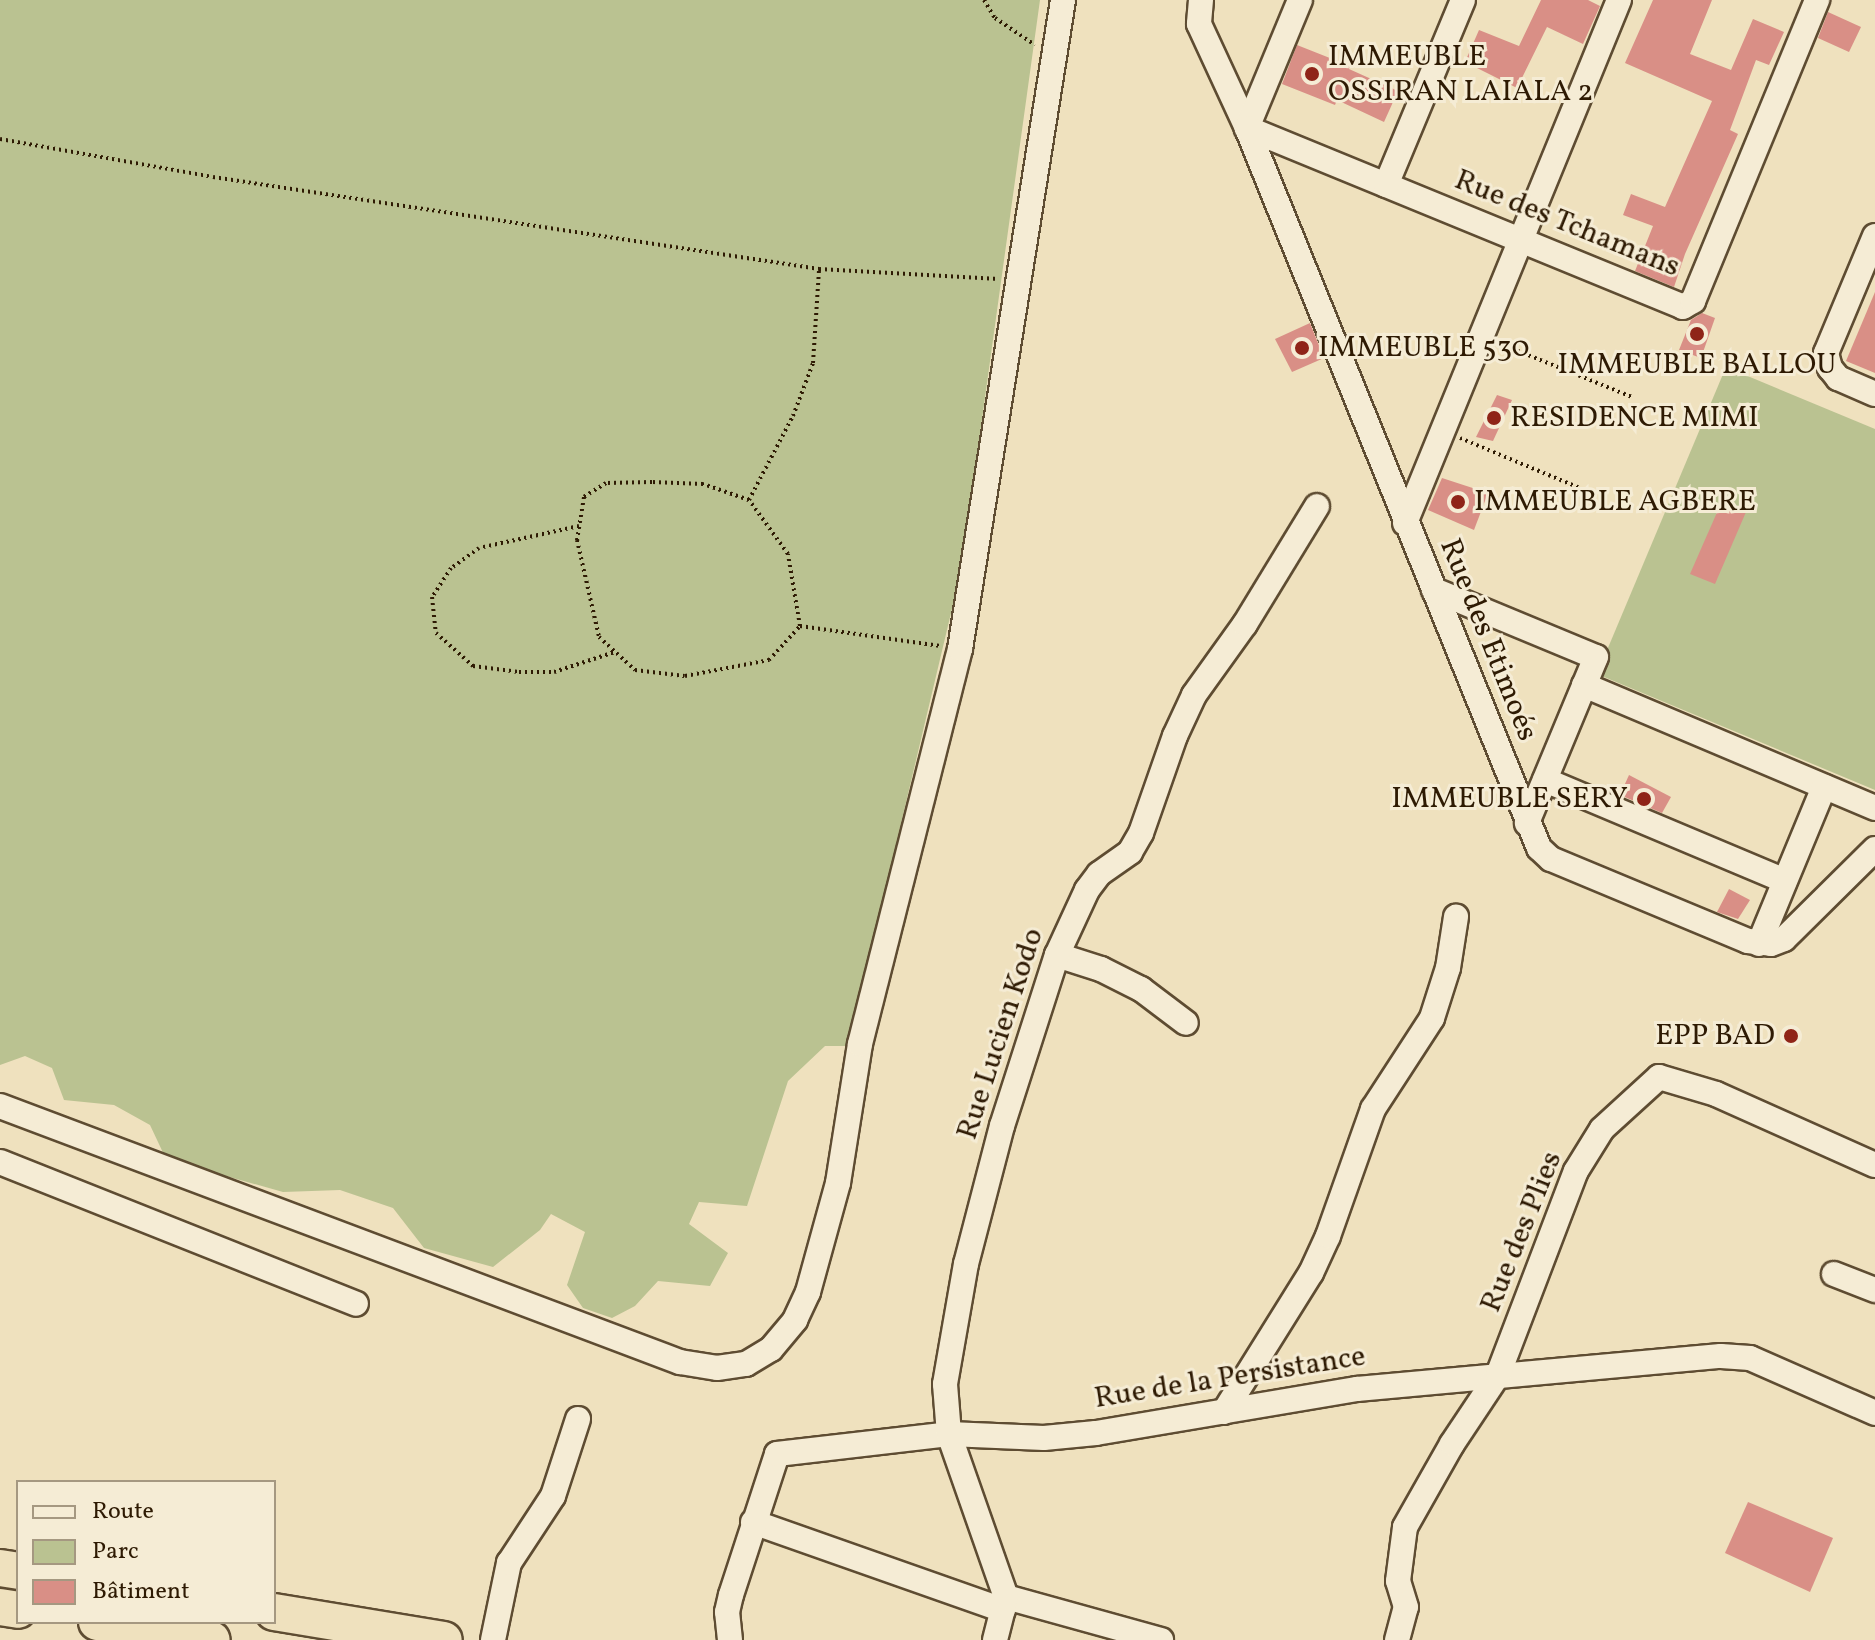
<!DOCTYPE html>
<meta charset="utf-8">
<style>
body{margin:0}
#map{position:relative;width:1875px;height:1640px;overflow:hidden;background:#efe1be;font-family:Vollkorn,serif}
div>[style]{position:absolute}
.green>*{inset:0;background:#bac291}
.building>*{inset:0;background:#d98f86}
.path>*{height:4px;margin-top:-2px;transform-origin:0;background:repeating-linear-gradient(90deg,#2e1a03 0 2px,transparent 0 6px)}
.roads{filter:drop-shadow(2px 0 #5e4c32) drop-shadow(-2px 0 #5e4c32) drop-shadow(0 2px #5e4c32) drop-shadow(0 -2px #5e4c32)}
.minor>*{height:24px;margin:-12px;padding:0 12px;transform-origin:12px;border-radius:12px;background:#f5ecd5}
.highway>*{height:36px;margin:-18px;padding:0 18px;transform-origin:18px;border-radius:18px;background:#efe1be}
.dots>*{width:22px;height:22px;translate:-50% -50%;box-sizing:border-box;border:4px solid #f5ecd5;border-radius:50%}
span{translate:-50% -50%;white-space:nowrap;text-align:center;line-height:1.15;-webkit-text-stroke:6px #f5ecd5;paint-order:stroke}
.poi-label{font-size:30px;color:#2e1a03}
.left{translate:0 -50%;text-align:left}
.right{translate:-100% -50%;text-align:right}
.street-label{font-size:30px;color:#2e1a03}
.legend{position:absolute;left:16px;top:1480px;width:260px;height:144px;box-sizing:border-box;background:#f5ecd5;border:2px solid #a59881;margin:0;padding:10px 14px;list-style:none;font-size:24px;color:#2e1a03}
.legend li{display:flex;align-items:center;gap:16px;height:40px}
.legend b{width:40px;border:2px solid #a59881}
</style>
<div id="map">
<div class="green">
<div style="clip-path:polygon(0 0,1040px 0,961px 571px,859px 1000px,846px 1046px,825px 1046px,788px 1081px,747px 1206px,699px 1202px,689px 1224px,728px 1253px,710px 1286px,658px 1281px,635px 1306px,612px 1318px,583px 1308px,567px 1285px,585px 1232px,551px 1214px,540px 1230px,493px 1267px,424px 1248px,393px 1208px,340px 1190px,283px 1192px,166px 1159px,150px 1125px,114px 1105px,64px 1100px,52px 1068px,25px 1056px,0 1065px)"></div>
<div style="clip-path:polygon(1726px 367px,1875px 429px,1875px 790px,1597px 674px)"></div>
</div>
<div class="building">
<div style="clip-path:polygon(1541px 0,1588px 0,1600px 6px,1583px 44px,1547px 27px,1517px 88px,1465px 62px,1479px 30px,1519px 46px)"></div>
<div style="clip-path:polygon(1653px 0,1712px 0,1690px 54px,1731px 70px,1753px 19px,1784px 32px,1769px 65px,1756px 60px,1730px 130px,1738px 134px,1685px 254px,1674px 287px,1635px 271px,1653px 226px,1623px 215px,1631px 194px,1665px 207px,1712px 101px,1625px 63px)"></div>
<div style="clip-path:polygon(1828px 12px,1861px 27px,1849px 52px,1818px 38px)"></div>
<div style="clip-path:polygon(1297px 45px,1350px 66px,1349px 69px,1398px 91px,1384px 122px,1337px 100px,1335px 105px,1282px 84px)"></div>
<div style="clip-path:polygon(1875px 292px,1875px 373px,1846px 361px)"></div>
<div style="clip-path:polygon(1702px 313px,1715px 318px,1701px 358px,1679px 350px,1691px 320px)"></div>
<div style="clip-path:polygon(1310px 323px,1324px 358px,1292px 372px,1275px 339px)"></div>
<div style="clip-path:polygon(1497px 395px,1512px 400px,1493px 441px,1476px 437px)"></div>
<div style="clip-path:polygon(1442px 478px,1488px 493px,1474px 530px,1428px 510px)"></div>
<div style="clip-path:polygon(1722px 501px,1746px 512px,1715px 584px,1690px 574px)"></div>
<div style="clip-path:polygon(1629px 775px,1671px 797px,1662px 813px,1620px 795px)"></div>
<div style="clip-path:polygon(1729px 889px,1750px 900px,1738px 919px,1717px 912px)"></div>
<div style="clip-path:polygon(1748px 1502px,1833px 1538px,1810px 1592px,1725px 1553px)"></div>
</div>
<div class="path">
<div style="left:984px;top:0;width:21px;rotate:59deg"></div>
<div style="left:995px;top:18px;width:48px;rotate:34deg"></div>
<div style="left:0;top:139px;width:216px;rotate:10.1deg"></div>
<div style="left:213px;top:177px;width:613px;rotate:8.63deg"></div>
<div style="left:819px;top:269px;width:180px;rotate:3.2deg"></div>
<div style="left:1501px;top:344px;width:141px;rotate:22deg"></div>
<div style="left:1460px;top:438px;width:145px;rotate:22.7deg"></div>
<div style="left:749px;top:500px;width:95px;rotate:-62.4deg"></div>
<div style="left:793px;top:416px;width:57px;rotate:-69.3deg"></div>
<div style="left:813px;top:363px;width:94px;rotate:-86.3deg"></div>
<div style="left:579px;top:526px;width:102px;rotate:167.6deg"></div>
<div style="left:479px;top:548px;width:34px;rotate:144deg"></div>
<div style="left:451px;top:568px;width:35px;rotate:123deg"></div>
<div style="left:432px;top:597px;width:36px;rotate:84deg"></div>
<div style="left:436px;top:633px;width:50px;rotate:41.7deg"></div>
<div style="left:473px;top:666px;width:46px;rotate:7.4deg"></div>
<div style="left:519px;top:672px;width:35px"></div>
<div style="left:554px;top:672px;width:64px;rotate:-18.2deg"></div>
<div style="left:800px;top:626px;width:73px;rotate:-99.5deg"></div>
<div style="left:788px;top:554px;width:67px;rotate:-125.8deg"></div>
<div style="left:749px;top:500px;width:49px;rotate:-160.8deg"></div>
<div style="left:703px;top:484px;width:51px;rotate:-177.8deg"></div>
<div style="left:652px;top:482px;width:46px;rotate:178.8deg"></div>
<div style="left:606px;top:483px;width:26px;rotate:148deg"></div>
<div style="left:584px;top:497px;width:44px;rotate:99.2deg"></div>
<div style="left:577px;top:540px;width:99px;rotate:77.2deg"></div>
<div style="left:599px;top:637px;width:49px;rotate:42.5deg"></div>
<div style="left:635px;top:670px;width:50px;rotate:6.8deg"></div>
<div style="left:685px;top:676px;width:86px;rotate:-10.8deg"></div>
<div style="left:769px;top:660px;width:46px;rotate:-47.6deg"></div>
<div style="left:800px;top:626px;width:142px;rotate:8.1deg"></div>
</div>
<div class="roads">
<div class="minor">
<div style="left:1201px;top:0;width:24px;rotate:95deg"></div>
<div style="left:1199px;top:24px;width:115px;rotate:65.2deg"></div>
<div style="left:1247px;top:128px;width:777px;rotate:67.92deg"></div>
<div style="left:1539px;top:848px;width:16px;rotate:43deg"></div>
<div style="left:1551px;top:859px;width:213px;rotate:22.6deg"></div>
<div style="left:1748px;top:941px;width:23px;rotate:7deg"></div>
<div style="left:1771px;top:944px;width:14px;rotate:-21deg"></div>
<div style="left:1784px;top:939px;width:128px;rotate:-44.7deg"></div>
<div style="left:1300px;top:0;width:139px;rotate:112.5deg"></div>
<div style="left:1247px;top:128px;width:471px;rotate:22.3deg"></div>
<div style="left:1683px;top:307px;width:12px;rotate:-31deg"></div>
<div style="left:1693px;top:301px;width:326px;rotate:-67.6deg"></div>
<div style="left:1386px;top:185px;width:200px;rotate:-67.4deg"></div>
<div style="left:1875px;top:236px;width:127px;rotate:112.7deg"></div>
<div style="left:1826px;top:353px;width:16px;rotate:75deg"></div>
<div style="left:1830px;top:368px;width:13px;rotate:51deg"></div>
<div style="left:1838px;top:378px;width:40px;rotate:23.4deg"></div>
<div style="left:1405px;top:523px;width:565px;rotate:-67.75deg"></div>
<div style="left:1434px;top:590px;width:175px;rotate:22.5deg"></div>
<div style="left:1596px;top:657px;width:180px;rotate:112.6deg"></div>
<div style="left:1584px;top:685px;width:316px;rotate:22.9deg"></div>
<div style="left:1545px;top:780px;width:260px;rotate:22.8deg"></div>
<div style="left:1759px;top:944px;width:170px;rotate:-67.5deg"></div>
<div style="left:1057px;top:955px;width:46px;rotate:17.7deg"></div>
<div style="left:1101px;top:969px;width:45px;rotate:26.6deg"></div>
<div style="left:1141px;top:989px;width:56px;rotate:37.1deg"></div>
<div style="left:0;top:1106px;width:727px;rotate:20.63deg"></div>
<div style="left:680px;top:1362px;width:37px;rotate:9deg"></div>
<div style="left:717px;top:1368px;width:29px;rotate:-8deg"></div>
<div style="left:746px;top:1364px;width:29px;rotate:-31deg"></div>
<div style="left:771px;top:1349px;width:38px;rotate:-50deg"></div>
<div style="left:795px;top:1320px;width:31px;rotate:-65deg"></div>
<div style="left:808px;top:1292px;width:113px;rotate:-74.6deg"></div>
<div style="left:838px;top:1183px;width:141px;rotate:-81deg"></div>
<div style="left:860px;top:1044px;width:407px;rotate:-75.8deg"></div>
<div style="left:960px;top:649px;width:657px;rotate:-80.98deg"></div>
<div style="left:0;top:1162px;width:383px;rotate:21.7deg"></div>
<div style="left:1834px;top:1274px;width:44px;rotate:21.3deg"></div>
<div style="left:1224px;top:1412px;width:164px;rotate:-58deg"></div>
<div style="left:1311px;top:1273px;width:41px;rotate:-65.3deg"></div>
<div style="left:1328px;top:1236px;width:135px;rotate:-70.5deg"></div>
<div style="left:1373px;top:1109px;width:108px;rotate:-57deg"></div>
<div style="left:1432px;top:1018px;width:52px;rotate:-72.3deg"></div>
<div style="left:1448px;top:968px;width:52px;rotate:-81.1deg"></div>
<div style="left:753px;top:1522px;width:265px;rotate:19.4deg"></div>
<div style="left:1006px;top:1597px;width:161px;rotate:15.5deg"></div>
<div style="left:493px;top:1640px;width:79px;rotate:-78.3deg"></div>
<div style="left:509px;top:1563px;width:80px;rotate:-56.7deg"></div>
<div style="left:553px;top:1496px;width:81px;rotate:-72deg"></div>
<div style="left:730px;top:1640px;width:28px;rotate:-96deg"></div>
<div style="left:727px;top:1612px;width:17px;rotate:-77deg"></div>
<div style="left:731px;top:1595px;width:148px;rotate:-71.9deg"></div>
<div style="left:777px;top:1454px;width:173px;rotate:-6.6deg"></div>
<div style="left:949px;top:1434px;width:95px;rotate:2.4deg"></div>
<div style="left:1044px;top:1438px;width:52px;rotate:-5.5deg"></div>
<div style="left:1096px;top:1433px;width:265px;rotate:-9.6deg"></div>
<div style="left:1357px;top:1389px;width:365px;rotate:-5.2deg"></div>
<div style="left:1721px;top:1356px;width:29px;rotate:4deg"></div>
<div style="left:1750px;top:1358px;width:137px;rotate:23.7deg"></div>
<div style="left:995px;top:1640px;width:44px;rotate:-75.7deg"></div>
<div style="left:1006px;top:1597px;width:173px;rotate:-109.3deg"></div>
<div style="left:949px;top:1434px;width:50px;rotate:-94.6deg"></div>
<div style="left:945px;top:1384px;width:122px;rotate:-80.1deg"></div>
<div style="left:966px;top:1264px;width:143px;rotate:-75.4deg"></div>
<div style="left:1002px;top:1126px;width:180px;rotate:-72.2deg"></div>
<div style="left:1057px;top:955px;width:72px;rotate:-65.2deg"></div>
<div style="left:1087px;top:890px;width:20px;rotate:-53deg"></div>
<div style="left:1099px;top:874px;width:38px;rotate:-35deg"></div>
<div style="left:1130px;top:852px;width:22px;rotate:-60deg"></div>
<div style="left:1141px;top:833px;width:103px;rotate:-70.7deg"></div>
<div style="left:1175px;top:736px;width:45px;rotate:-65.1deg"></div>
<div style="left:1194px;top:695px;width:87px;rotate:-54.3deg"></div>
<div style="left:1245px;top:624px;width:138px;rotate:-58.6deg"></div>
<div style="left:1397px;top:1640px;width:34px;rotate:-75deg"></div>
<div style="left:1406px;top:1607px;width:27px;rotate:-107deg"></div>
<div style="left:1398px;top:1581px;width:54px;rotate:-82.6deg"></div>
<div style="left:1405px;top:1527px;width:95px;rotate:-60.5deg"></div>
<div style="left:1452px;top:1444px;width:83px;rotate:-56.3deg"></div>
<div style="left:1498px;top:1375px;width:218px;rotate:-69.1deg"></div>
<div style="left:1576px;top:1171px;width:49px;rotate:-58.2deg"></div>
<div style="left:1602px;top:1129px;width:77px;rotate:-42.4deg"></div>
<div style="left:1659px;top:1077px;width:59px;rotate:16.6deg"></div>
<div style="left:1716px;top:1094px;width:174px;rotate:24.1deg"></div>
</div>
<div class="highway">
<div style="left:0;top:1568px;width:18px;rotate:9deg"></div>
<div style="left:0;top:1607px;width:18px;rotate:9deg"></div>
<div style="left:274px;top:1612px;width:172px;rotate:9.4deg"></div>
<div style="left:97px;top:1622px;width:116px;rotate:8.9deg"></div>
</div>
</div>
<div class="dots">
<div style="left:1312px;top:74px;background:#8f2418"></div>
<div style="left:1697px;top:334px;background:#8f2418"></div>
<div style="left:1302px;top:348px;background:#8f2418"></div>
<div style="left:1494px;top:418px;background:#8f2418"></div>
<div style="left:1458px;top:502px;background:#8f2418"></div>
<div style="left:1644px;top:799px;background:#8f2418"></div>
<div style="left:1791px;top:1036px;background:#8f2418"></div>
</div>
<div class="poi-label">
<span class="left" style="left:1328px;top:74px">IMMEUBLE<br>OSSIRAN LAIALA 2</span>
<span class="left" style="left:1318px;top:348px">IMMEUBLE 530</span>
<span style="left:1697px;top:365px">IMMEUBLE BALLOU</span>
<span class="left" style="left:1510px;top:418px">RESIDENCE MIMI</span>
<span class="left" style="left:1474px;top:502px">IMMEUBLE AGBERE</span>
<span class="right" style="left:1628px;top:799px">IMMEUBLE SERY</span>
<span class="right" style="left:1775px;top:1036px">EPP BAD</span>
</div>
<div class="street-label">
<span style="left:1567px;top:224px;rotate:22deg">Rue des Tchamans</span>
<span style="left:1488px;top:640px;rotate:68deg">Rue des Etimoés</span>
<span style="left:1001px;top:1034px;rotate:-72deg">Rue Lucien Kodo</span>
<span style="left:1522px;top:1232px;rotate:-68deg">Rue des Plies</span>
<span style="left:1230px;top:1378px;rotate:-9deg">Rue de la Persistance</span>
</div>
<ul class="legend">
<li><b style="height:10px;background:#f5ecd5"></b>Route</li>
<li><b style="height:22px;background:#bac291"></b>Parc</li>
<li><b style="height:22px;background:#d98f86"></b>Bâtiment</li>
</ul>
</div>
